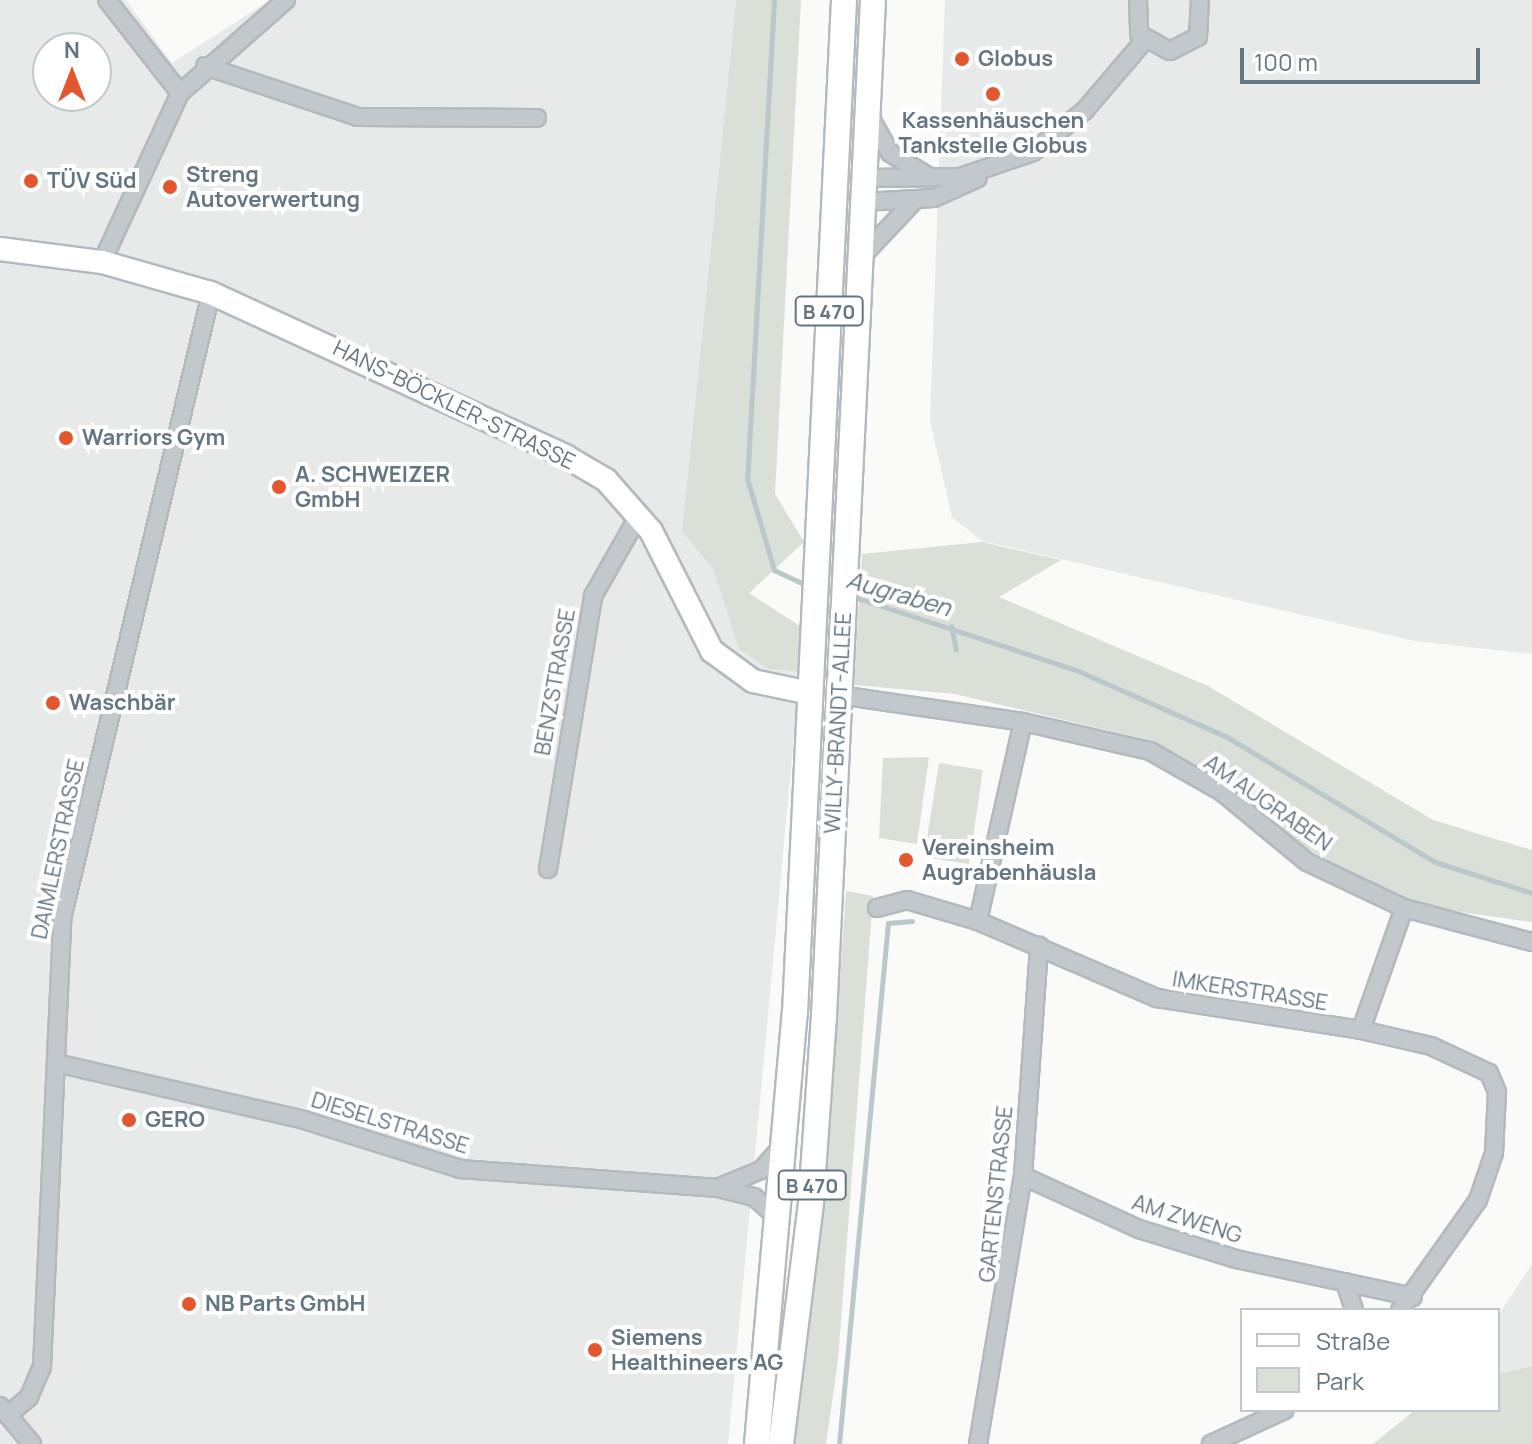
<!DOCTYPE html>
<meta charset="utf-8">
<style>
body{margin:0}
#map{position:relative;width:1532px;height:1444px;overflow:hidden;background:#fafaf8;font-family:Manrope,sans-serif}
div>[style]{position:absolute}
.built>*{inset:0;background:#e8e9e9}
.green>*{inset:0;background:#dadfd7}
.stream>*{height:5px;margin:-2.5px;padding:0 2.5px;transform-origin:2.5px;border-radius:2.5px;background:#bbc7cb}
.roads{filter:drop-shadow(2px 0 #b3babf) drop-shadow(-2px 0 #b3babf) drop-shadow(0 2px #b3babf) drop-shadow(0 -2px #b3babf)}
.street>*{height:16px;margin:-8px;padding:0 8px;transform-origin:8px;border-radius:8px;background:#c3c8cc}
.secondary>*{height:22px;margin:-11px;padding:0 11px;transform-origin:11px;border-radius:11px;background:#fff}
.primary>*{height:24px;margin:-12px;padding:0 12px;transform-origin:12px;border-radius:12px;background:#fff}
.dots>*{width:22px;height:22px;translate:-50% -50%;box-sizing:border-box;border:4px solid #fff;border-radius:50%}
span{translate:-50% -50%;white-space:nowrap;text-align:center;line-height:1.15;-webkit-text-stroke:8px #fff;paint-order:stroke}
.shield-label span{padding:2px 6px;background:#fff;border:2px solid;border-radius:6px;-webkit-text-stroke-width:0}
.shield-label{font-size:20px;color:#657683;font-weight:700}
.poi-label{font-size:22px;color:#657683;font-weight:700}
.left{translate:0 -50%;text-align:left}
.street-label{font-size:22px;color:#657683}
.water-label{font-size:24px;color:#60757c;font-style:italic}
.legend{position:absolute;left:1240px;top:1308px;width:260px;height:104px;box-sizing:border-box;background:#fff;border:2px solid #c1c8cd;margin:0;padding:10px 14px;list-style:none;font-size:24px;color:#657683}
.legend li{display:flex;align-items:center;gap:16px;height:40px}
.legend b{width:40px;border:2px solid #c1c8cd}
.north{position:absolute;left:32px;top:32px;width:80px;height:80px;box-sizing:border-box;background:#fff;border:2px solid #c1c8cd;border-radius:50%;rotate:0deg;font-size:22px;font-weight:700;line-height:32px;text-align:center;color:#657683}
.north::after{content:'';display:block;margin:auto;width:28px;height:36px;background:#e4572e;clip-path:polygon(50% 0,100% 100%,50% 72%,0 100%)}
.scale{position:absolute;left:1240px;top:48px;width:240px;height:36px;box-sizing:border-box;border:4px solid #657683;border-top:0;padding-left:10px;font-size:24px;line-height:28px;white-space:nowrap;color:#657683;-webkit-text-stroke:6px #fff;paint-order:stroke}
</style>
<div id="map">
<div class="built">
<div style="clip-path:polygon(evenodd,0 0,126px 0,172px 63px,270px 0,736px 0,682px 532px,713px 569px,739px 649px,767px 669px,800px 672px,728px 1444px,0 1444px,0 0,48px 48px,96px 48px,96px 96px,48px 96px,48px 48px)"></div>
<div style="clip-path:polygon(945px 0,1532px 0,1532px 654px,1415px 641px,982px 541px,952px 517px,930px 421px)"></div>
<div style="clip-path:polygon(1532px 1264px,1532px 1366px,1498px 1374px,1498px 1316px)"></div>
</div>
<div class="green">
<div style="clip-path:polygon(736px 0,801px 0,775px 494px,804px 542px,749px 593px,806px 630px,800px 672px,767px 669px,739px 649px,713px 569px,682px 532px)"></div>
<div style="clip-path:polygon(982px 542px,1061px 560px,999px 597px,1208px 686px,1433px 820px,1532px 850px,1532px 922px,1403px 904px,1289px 838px,1149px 740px,955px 694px,854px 685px,862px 554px)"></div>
<div style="clip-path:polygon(929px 757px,917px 844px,879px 838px,883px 758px)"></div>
<div style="clip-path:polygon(939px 763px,983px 770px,969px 864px,924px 857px)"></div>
<div style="clip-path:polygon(846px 891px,873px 896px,838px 1360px,826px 1444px,793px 1444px,826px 1186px)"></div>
<div style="clip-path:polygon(1532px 1366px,1532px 1444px,1373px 1444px,1415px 1410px,1498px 1410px,1498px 1374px)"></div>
</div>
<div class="stream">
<div style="left:774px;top:0;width:479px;rotate:93.2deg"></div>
<div style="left:747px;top:478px;width:96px;rotate:73.6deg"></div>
<div style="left:774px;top:570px;width:40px;rotate:25deg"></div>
<div style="left:851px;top:596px;width:237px;rotate:18.2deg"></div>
<div style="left:1076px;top:670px;width:165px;rotate:23.9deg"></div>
<div style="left:1227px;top:737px;width:243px;rotate:31deg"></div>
<div style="left:1435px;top:862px;width:102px;rotate:17.7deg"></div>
<div style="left:951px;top:626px;width:24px;rotate:78deg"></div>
<div style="left:839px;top:1444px;width:523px;rotate:-84.63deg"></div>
<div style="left:888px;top:923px;width:24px;rotate:-5deg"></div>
</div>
<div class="roads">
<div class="street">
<div style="left:1138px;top:0;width:34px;rotate:88deg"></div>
<div style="left:1139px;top:34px;width:35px;rotate:29deg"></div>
<div style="left:1170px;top:51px;width:31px;rotate:-27deg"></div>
<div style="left:1198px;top:37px;width:37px;rotate:-87deg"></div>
<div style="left:205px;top:66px;width:161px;rotate:18.4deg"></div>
<div style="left:358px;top:117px;width:179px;rotate:0.3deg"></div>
<div style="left:180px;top:93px;width:141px;rotate:-41.3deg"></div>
<div style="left:869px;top:115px;width:43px;rotate:61.1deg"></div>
<div style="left:890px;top:153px;width:44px;rotate:31.2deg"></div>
<div style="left:863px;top:178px;width:97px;rotate:-0.6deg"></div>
<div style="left:960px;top:177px;width:77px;rotate:-18.9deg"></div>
<div style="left:1033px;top:152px;width:67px;rotate:-38.9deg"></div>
<div style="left:1085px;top:110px;width:91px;rotate:-49.5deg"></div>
<div style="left:862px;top:202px;width:72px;rotate:-3.2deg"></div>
<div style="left:934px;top:198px;width:48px;rotate:-24.4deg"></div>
<div style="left:865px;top:253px;width:70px;rotate:-46.7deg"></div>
<div style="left:102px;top:262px;width:186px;rotate:-65.2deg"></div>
<div style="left:180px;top:93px;width:118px;rotate:-128.1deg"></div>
<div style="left:839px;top:695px;width:186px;rotate:8.3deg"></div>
<div style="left:1023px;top:722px;width:130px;rotate:12.9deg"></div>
<div style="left:1150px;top:751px;width:83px;rotate:29.7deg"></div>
<div style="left:1222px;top:792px;width:110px;rotate:39.5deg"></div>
<div style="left:1307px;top:862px;width:107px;rotate:25.4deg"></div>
<div style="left:1404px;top:908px;width:132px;rotate:14.9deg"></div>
<div style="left:548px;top:869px;width:277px;rotate:-80.6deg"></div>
<div style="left:593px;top:596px;width:93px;rotate:-60.4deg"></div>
<div style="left:877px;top:908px;width:31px;rotate:-15deg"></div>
<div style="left:907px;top:900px;width:74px;rotate:16.5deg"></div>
<div style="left:978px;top:921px;width:195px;rotate:23.3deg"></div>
<div style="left:1157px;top:998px;width:206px;rotate:8.9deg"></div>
<div style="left:1361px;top:1030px;width:129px;rotate:-70.6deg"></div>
<div style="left:978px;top:921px;width:204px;rotate:-77.3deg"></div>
<div style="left:1361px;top:1030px;width:72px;rotate:12.9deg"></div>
<div style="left:1431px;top:1046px;width:64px;rotate:25deg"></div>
<div style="left:1489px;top:1073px;width:21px;rotate:67deg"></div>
<div style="left:1497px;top:1092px;width:61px;rotate:92.8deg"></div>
<div style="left:1494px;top:1153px;width:50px;rotate:108.8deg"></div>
<div style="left:1478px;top:1200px;width:135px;rotate:125.3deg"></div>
<div style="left:56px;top:1063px;width:254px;rotate:12.9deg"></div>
<div style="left:304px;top:1120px;width:164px;rotate:17.4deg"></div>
<div style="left:460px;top:1169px;width:259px;rotate:4.2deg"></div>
<div style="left:718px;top:1188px;width:37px;rotate:14deg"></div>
<div style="left:754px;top:1197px;width:35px;rotate:41deg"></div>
<div style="left:1023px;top:1176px;width:128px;rotate:24.6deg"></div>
<div style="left:1139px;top:1229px;width:102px;rotate:17.2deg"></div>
<div style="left:1236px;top:1259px;width:181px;rotate:12.1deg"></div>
<div style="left:720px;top:1187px;width:44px;rotate:-22.5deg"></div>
<div style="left:761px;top:1170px;width:31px;rotate:-48deg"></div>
<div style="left:1345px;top:1282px;width:29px;rotate:72deg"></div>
<div style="left:0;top:1406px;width:50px;rotate:49.9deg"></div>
<div style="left:9px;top:1414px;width:26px;rotate:-40deg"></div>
<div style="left:29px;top:1397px;width:33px;rotate:-67deg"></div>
<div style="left:42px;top:1367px;width:448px;rotate:-87.4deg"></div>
<div style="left:62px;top:919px;width:643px;rotate:-76.61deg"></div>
<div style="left:978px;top:1444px;width:272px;rotate:-80.5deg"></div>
<div style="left:1023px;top:1176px;width:231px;rotate:-86deg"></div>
<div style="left:1211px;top:1444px;width:81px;rotate:-24.7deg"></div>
</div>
<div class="secondary">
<div style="left:0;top:249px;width:103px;rotate:7.3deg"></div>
<div style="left:102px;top:262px;width:113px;rotate:15.9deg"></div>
<div style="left:211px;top:293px;width:390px;rotate:24.7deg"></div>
<div style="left:565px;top:456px;width:48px;rotate:30.3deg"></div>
<div style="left:606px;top:480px;width:68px;rotate:48.6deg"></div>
<div style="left:651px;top:531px;width:135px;rotate:63.1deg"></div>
<div style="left:712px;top:651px;width:51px;rotate:36.2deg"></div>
<div style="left:753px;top:681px;width:58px;rotate:11.9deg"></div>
</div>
<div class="primary">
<div style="left:757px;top:1444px;width:433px;rotate:-85deg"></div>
<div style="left:795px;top:1013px;width:1014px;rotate:-87.23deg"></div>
<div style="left:781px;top:1444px;width:244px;rotate:-82.9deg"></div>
<div style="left:811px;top:1202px;width:186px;rotate:-86deg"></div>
<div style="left:824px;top:1016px;width:1017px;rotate:-87.24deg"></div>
</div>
</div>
<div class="dots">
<div style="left:962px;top:59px;background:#e4572e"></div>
<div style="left:993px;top:94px;background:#e4572e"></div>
<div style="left:31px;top:181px;background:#e4572e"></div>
<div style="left:170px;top:187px;background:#e4572e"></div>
<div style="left:66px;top:438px;background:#e4572e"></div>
<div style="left:279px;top:487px;background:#e4572e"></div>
<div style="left:53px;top:703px;background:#e4572e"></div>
<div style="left:906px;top:860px;background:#e4572e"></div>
<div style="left:129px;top:1120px;background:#e4572e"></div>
<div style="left:189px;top:1304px;background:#e4572e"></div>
<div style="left:595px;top:1350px;background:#e4572e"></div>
</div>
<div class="shield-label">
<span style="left:829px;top:311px">B 470</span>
<span style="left:812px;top:1185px">B 470</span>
</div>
<div class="poi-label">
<span class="left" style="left:978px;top:59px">Globus</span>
<span style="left:993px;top:133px">Kassenhäuschen<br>Tankstelle Globus</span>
<span class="left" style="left:186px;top:187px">Streng<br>Autoverwertung</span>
<span class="left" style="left:47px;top:181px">TÜV Süd</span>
<span class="left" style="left:82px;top:438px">Warriors Gym</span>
<span class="left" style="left:295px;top:487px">A. SCHWEIZER<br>GmbH</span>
<span class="left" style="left:69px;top:703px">Waschbär</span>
<span class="left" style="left:922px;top:860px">Vereinsheim<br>Augrabenhäusla</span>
<span class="left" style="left:145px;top:1120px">GERO</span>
<span class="left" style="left:205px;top:1304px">NB Parts GmbH</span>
<span class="left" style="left:611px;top:1350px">Siemens<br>Healthineers AG</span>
</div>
<div class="street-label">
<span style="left:454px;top:405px;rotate:26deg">HANS-BÖCKLER-STRASSE</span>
<span style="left:555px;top:682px;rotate:-80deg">BENZSTRASSE</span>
<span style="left:838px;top:723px;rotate:-87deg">WILLY-BRANDT-ALLEE</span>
<span style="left:1268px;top:803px;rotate:35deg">AM AUGRABEN</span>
<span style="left:58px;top:849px;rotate:-78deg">DAIMLERSTRASSE</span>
<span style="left:1250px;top:991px;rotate:9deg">IMKERSTRASSE</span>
<span style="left:390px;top:1123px;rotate:17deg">DIESELSTRASSE</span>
<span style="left:996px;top:1194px;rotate:-84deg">GARTENSTRASSE</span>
<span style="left:1187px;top:1219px;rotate:18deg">AM ZWENG</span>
</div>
<div class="water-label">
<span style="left:899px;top:593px;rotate:16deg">Augraben</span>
</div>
<ul class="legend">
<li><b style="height:10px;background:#fff"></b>Straße</li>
<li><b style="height:22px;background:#dadfd7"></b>Park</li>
</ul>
<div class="north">N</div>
<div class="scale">100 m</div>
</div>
